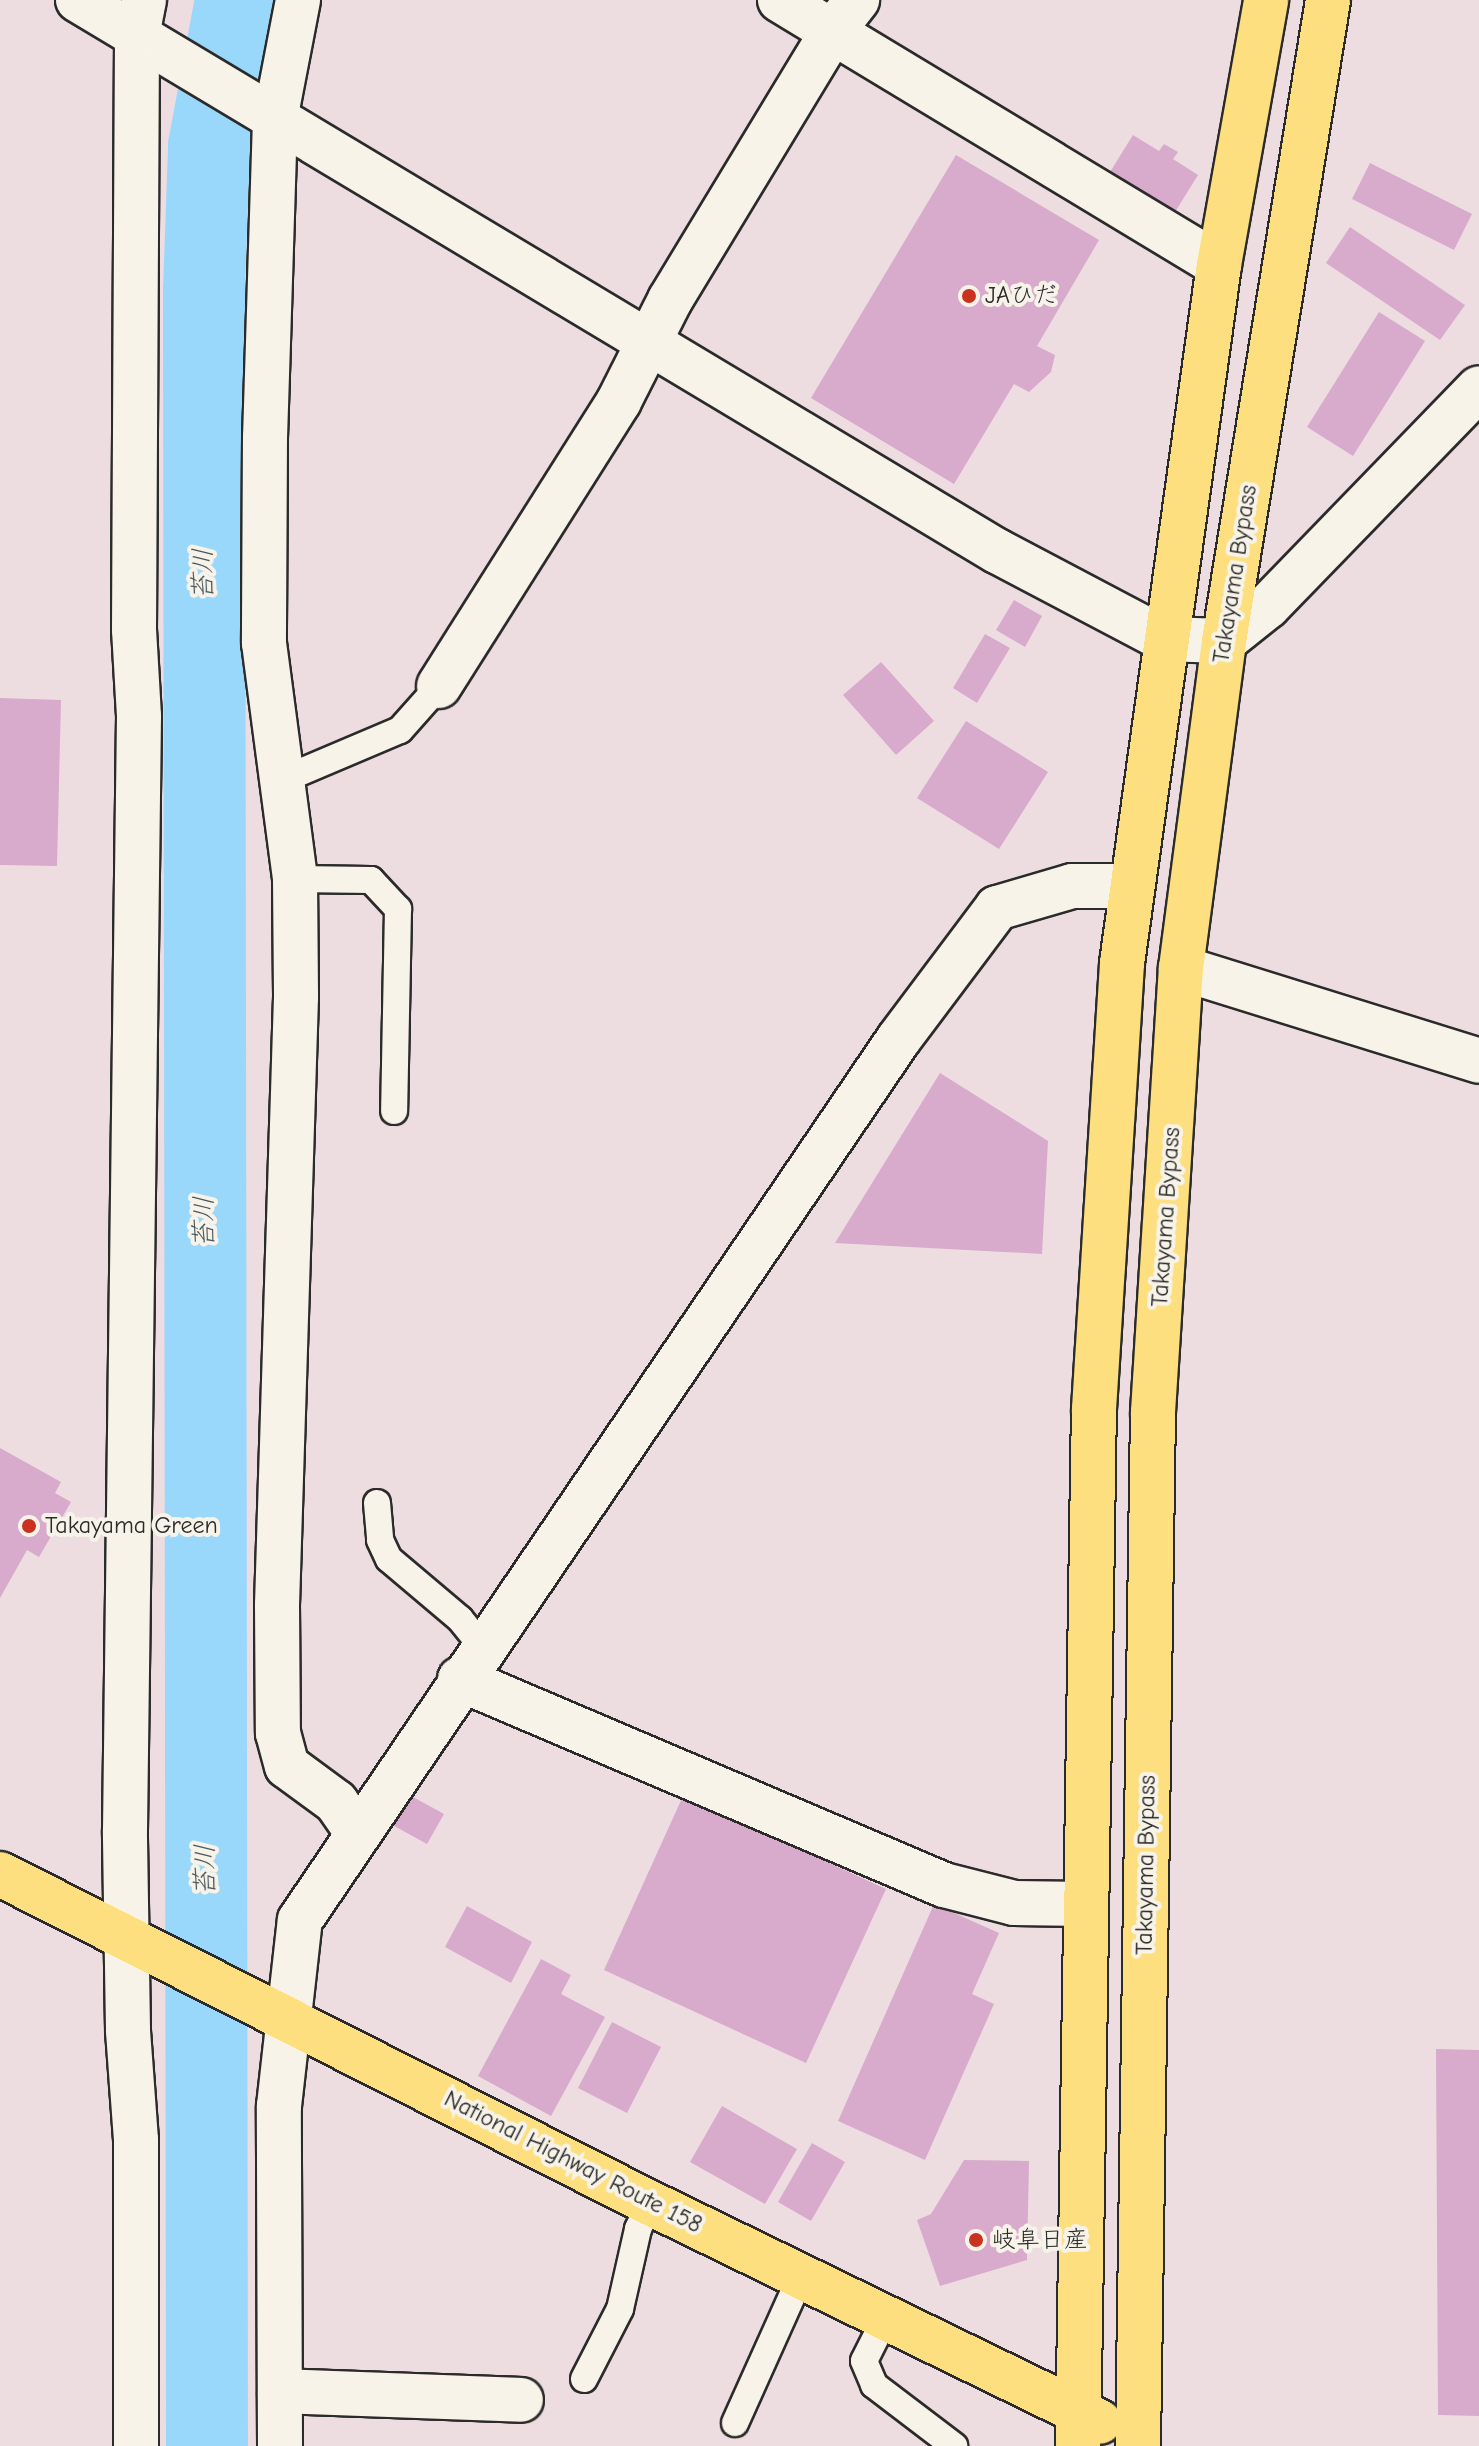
<!DOCTYPE html>
<meta charset="utf-8">
<style>
body{margin:0}
#map{position:relative;width:1479px;height:2446px;overflow:hidden;background:#eedde0;font-family:"Comic Neue","Klee One",sans-serif}
div>[style]{position:absolute}
.river>*{height:82px;margin:-41px;padding:0 41px;transform-origin:41px;border-radius:41px;background:#9ad8fb}
.building>*{inset:0;background:#d8aacc}
.roads{filter:drop-shadow(2px 0 #2b2b2b) drop-shadow(-2px 0 #2b2b2b) drop-shadow(0 2px #2b2b2b) drop-shadow(0 -2px #2b2b2b)}
.service>*{height:26px;margin:-13px;padding:0 13px;transform-origin:13px;border-radius:13px;background:#f7f3e8}
.minor>*{height:44px;margin:-22px;padding:0 22px;transform-origin:22px;border-radius:22px;background:#f7f3e8}
.trunk>*{height:44px;margin:-22px;padding:0 22px;transform-origin:22px;border-radius:22px;background:#fddf80}
.dots>*{width:22px;height:22px;translate:-50% -50%;box-sizing:border-box;border:4px solid #f7f3e8;border-radius:50%}
span{translate:-50% -50%;white-space:nowrap;text-align:center;line-height:1.15;-webkit-text-stroke:8px #f7f3e8;paint-order:stroke}
.poi-label{font-size:24px;color:#2b2b2b}
.left{translate:0 -50%;text-align:left}
.street-label{font-size:24px;color:#2b2b2b}
.water-label{font-size:26px;color:#47565f;font-style:italic}
</style>
<div id="map">
<div class="river">
<div style="left:207px;top:2446px;width:2155px;rotate:-90.08deg"></div>
<div style="left:204px;top:291px;width:145px;rotate:-88deg"></div>
<div style="left:209px;top:146px;width:148px;rotate:-79.5deg"></div>
</div>
<div class="building">
<div style="clip-path:polygon(1133px 135px,1159px 151px,1164px 144px,1178px 152px,1173px 159px,1198px 175px,1175px 212px,1110px 172px)"></div>
<div style="clip-path:polygon(956px 155px,1099px 240px,1037px 346px,1055px 355px,1051px 372px,1029px 392px,1014px 384px,954px 484px,811px 398px)"></div>
<div style="clip-path:polygon(1370px 163px,1472px 214px,1454px 250px,1352px 199px)"></div>
<div style="clip-path:polygon(1350px 227px,1465px 305px,1440px 340px,1326px 263px)"></div>
<div style="clip-path:polygon(1379px 312px,1425px 341px,1353px 456px,1307px 427px)"></div>
<div style="clip-path:polygon(1014px 600px,1042px 616px,1025px 647px,996px 630px)"></div>
<div style="clip-path:polygon(985px 634px,1010px 648px,977px 703px,953px 688px)"></div>
<div style="clip-path:polygon(881px 662px,934px 721px,896px 755px,843px 695px)"></div>
<div style="clip-path:polygon(0 698px,61px 700px,57px 866px,0 865px)"></div>
<div style="clip-path:polygon(966px 721px,1048px 772px,999px 849px,917px 798px)"></div>
<div style="clip-path:polygon(940px 1073px,1048px 1141px,1042px 1254px,835px 1243px)"></div>
<div style="clip-path:polygon(0 1448px,61px 1482px,55px 1493px,71px 1502px,39px 1557px,27px 1550px,0 1598px)"></div>
<div style="clip-path:polygon(404px 1792px,444px 1814px,427px 1844px,387px 1822px)"></div>
<div style="clip-path:polygon(683px 1796px,886px 1889px,806px 2063px,604px 1970px)"></div>
<div style="clip-path:polygon(934px 1904px,999px 1933px,972px 1994px,994px 2004px,925px 2160px,838px 2121px)"></div>
<div style="clip-path:polygon(467px 1906px,532px 1942px,511px 1983px,445px 1947px)"></div>
<div style="clip-path:polygon(541px 1959px,571px 1975px,561px 1994px,605px 2017px,551px 2116px,478px 2076px)"></div>
<div style="clip-path:polygon(612px 2022px,661px 2047px,627px 2113px,578px 2088px)"></div>
<div style="clip-path:polygon(1436px 2049px,1479px 2050px,1479px 2416px,1438px 2415px)"></div>
<div style="clip-path:polygon(722px 2106px,797px 2149px,765px 2204px,690px 2162px)"></div>
<div style="clip-path:polygon(812px 2143px,845px 2162px,811px 2221px,778px 2202px)"></div>
<div style="clip-path:polygon(964px 2160px,1029px 2161px,1027px 2260px,940px 2286px,917px 2220px,931px 2214px)"></div>
</div>
<div class="roads">
<div class="service">
<div style="left:282px;top:780px;width:128px;rotate:-23deg"></div>
<div style="left:400px;top:730px;width:59px;rotate:-48.4deg"></div>
<div style="left:295px;top:879px;width:76px;rotate:0.8deg"></div>
<div style="left:371px;top:880px;width:40px;rotate:47deg"></div>
<div style="left:398px;top:909px;width:202px;rotate:91.1deg"></div>
<div style="left:377px;top:1503px;width:37px;rotate:85deg"></div>
<div style="left:380px;top:1540px;width:21px;rotate:65deg"></div>
<div style="left:389px;top:1559px;width:93px;rotate:40.2deg"></div>
<div style="left:460px;top:1619px;width:36px;rotate:51deg"></div>
<div style="left:887px;top:2315px;width:51px;rotate:116.6deg"></div>
<div style="left:864px;top:2361px;width:26px;rotate:67deg"></div>
<div style="left:874px;top:2385px;width:101px;rotate:37.3deg"></div>
<div style="left:584px;top:2379px;width:79px;rotate:-62.8deg"></div>
<div style="left:620px;top:2309px;width:82px;rotate:-77.3deg"></div>
<div style="left:638px;top:2229px;width:29px;rotate:-65deg"></div>
<div style="left:735px;top:2423px;width:163px;rotate:-65.8deg"></div>
</div>
<div class="minor">
<div style="left:78px;top:0;width:1072px;rotate:30.95deg"></div>
<div style="left:997px;top:551px;width:189px;rotate:27.8deg"></div>
<div style="left:1164px;top:639px;width:60px;rotate:1.9deg"></div>
<div style="left:1224px;top:641px;width:56px;rotate:-38.5deg"></div>
<div style="left:1268px;top:606px;width:303px;rotate:-45.9deg"></div>
<div style="left:298px;top:0;width:122px;rotate:100.9deg"></div>
<div style="left:275px;top:120px;width:317px;rotate:91.8deg"></div>
<div style="left:265px;top:437px;width:206px;rotate:90.3deg"></div>
<div style="left:264px;top:643px;width:238px;rotate:82.5deg"></div>
<div style="left:295px;top:879px;width:118px;rotate:89.5deg"></div>
<div style="left:296px;top:997px;width:608px;rotate:91.79deg"></div>
<div style="left:277px;top:1605px;width:128px;rotate:89.6deg"></div>
<div style="left:278px;top:1733px;width:34px;rotate:75deg"></div>
<div style="left:287px;top:1766px;width:61px;rotate:36.3deg"></div>
<div style="left:336px;top:1802px;width:35px;rotate:55deg"></div>
<div style="left:780px;top:0;width:513px;rotate:31.12deg"></div>
<div style="left:439px;top:686px;width:337px;rotate:-57.7deg"></div>
<div style="left:619px;top:401px;width:113px;rotate:-63.2deg"></div>
<div style="left:670px;top:300px;width:313px;rotate:-58.8deg"></div>
<div style="left:832px;top:32px;width:41px;rotate:-52deg"></div>
<div style="left:1181px;top:968px;width:312px;rotate:17.3deg"></div>
<div style="left:460px;top:1679px;width:526px;rotate:23.06deg"></div>
<div style="left:944px;top:1885px;width:72px;rotate:14.4deg"></div>
<div style="left:1014px;top:1903px;width:72px;rotate:0.8deg"></div>
<div style="left:280px;top:2391px;width:241px;rotate:2.1deg"></div>
<div style="left:136px;top:2446px;width:306px;rotate:-90deg"></div>
<div style="left:136px;top:2140px;width:110px;rotate:-94.2deg"></div>
<div style="left:128px;top:2030px;width:200px;rotate:-90.9deg"></div>
<div style="left:125px;top:1830px;width:1114px;rotate:-89.28deg"></div>
<div style="left:139px;top:716px;width:86px;rotate:-93.3deg"></div>
<div style="left:134px;top:630px;width:594px;rotate:-89.71deg"></div>
<div style="left:137px;top:36px;width:37px;rotate:-79deg"></div>
<div style="left:280px;top:2446px;width:340px;rotate:-90.2deg"></div>
<div style="left:279px;top:2106px;width:187px;rotate:-83.6deg"></div>
<div style="left:300px;top:1920px;width:1064px;rotate:-55.8deg"></div>
<div style="left:898px;top:1040px;width:165px;rotate:-53.1deg"></div>
<div style="left:997px;top:908px;width:78px;rotate:-16.3deg"></div>
<div style="left:1072px;top:886px;width:58px"></div>
</div>
<div class="trunk">
<div style="left:0;top:1874px;width:729px;rotate:26.85deg"></div>
<div style="left:650px;top:2203px;width:500px;rotate:25.95deg"></div>
<div style="left:1078px;top:2446px;width:1037px;rotate:-89.12deg"></div>
<div style="left:1094px;top:1409px;width:447px;rotate:-86.4deg"></div>
<div style="left:1122px;top:963px;width:705px;rotate:-82.09deg"></div>
<div style="left:1219px;top:265px;width:269px;rotate:-79.9deg"></div>
<div style="left:1138px;top:2446px;width:1034px;rotate:-89.17deg"></div>
<div style="left:1153px;top:1412px;width:445px;rotate:-86.4deg"></div>
<div style="left:1181px;top:968px;width:330px;rotate:-82.5deg"></div>
<div style="left:1224px;top:641px;width:649px;rotate:-80.78deg"></div>
</div>
</div>
<div class="dots">
<div style="left:969px;top:296px;background:#c8321e"></div>
<div style="left:29px;top:1526px;background:#c8321e"></div>
<div style="left:976px;top:2240px;background:#c8321e"></div>
</div>
<div class="poi-label">
<span class="left" style="left:985px;top:296px">JAひだ</span>
<span class="left" style="left:45px;top:1526px">Takayama Green</span>
<span class="left" style="left:992px;top:2240px">岐阜日産</span>
</div>
<div class="street-label">
<span style="left:1235px;top:574px;rotate:-81deg">Takayama Bypass</span>
<span style="left:1166px;top:1217px;rotate:-86deg">Takayama Bypass</span>
<span style="left:1146px;top:1865px;rotate:-89deg">Takayama Bypass</span>
<span style="left:573px;top:2162px;rotate:27deg">National Highway Route 158</span>
</div>
<div class="water-label">
<span style="left:204px;top:574px;rotate:-90deg">苔川</span>
<span style="left:205px;top:1222px;rotate:-90deg">苔川</span>
<span style="left:206px;top:1870px;rotate:-90deg">苔川</span>
</div>
</div>
